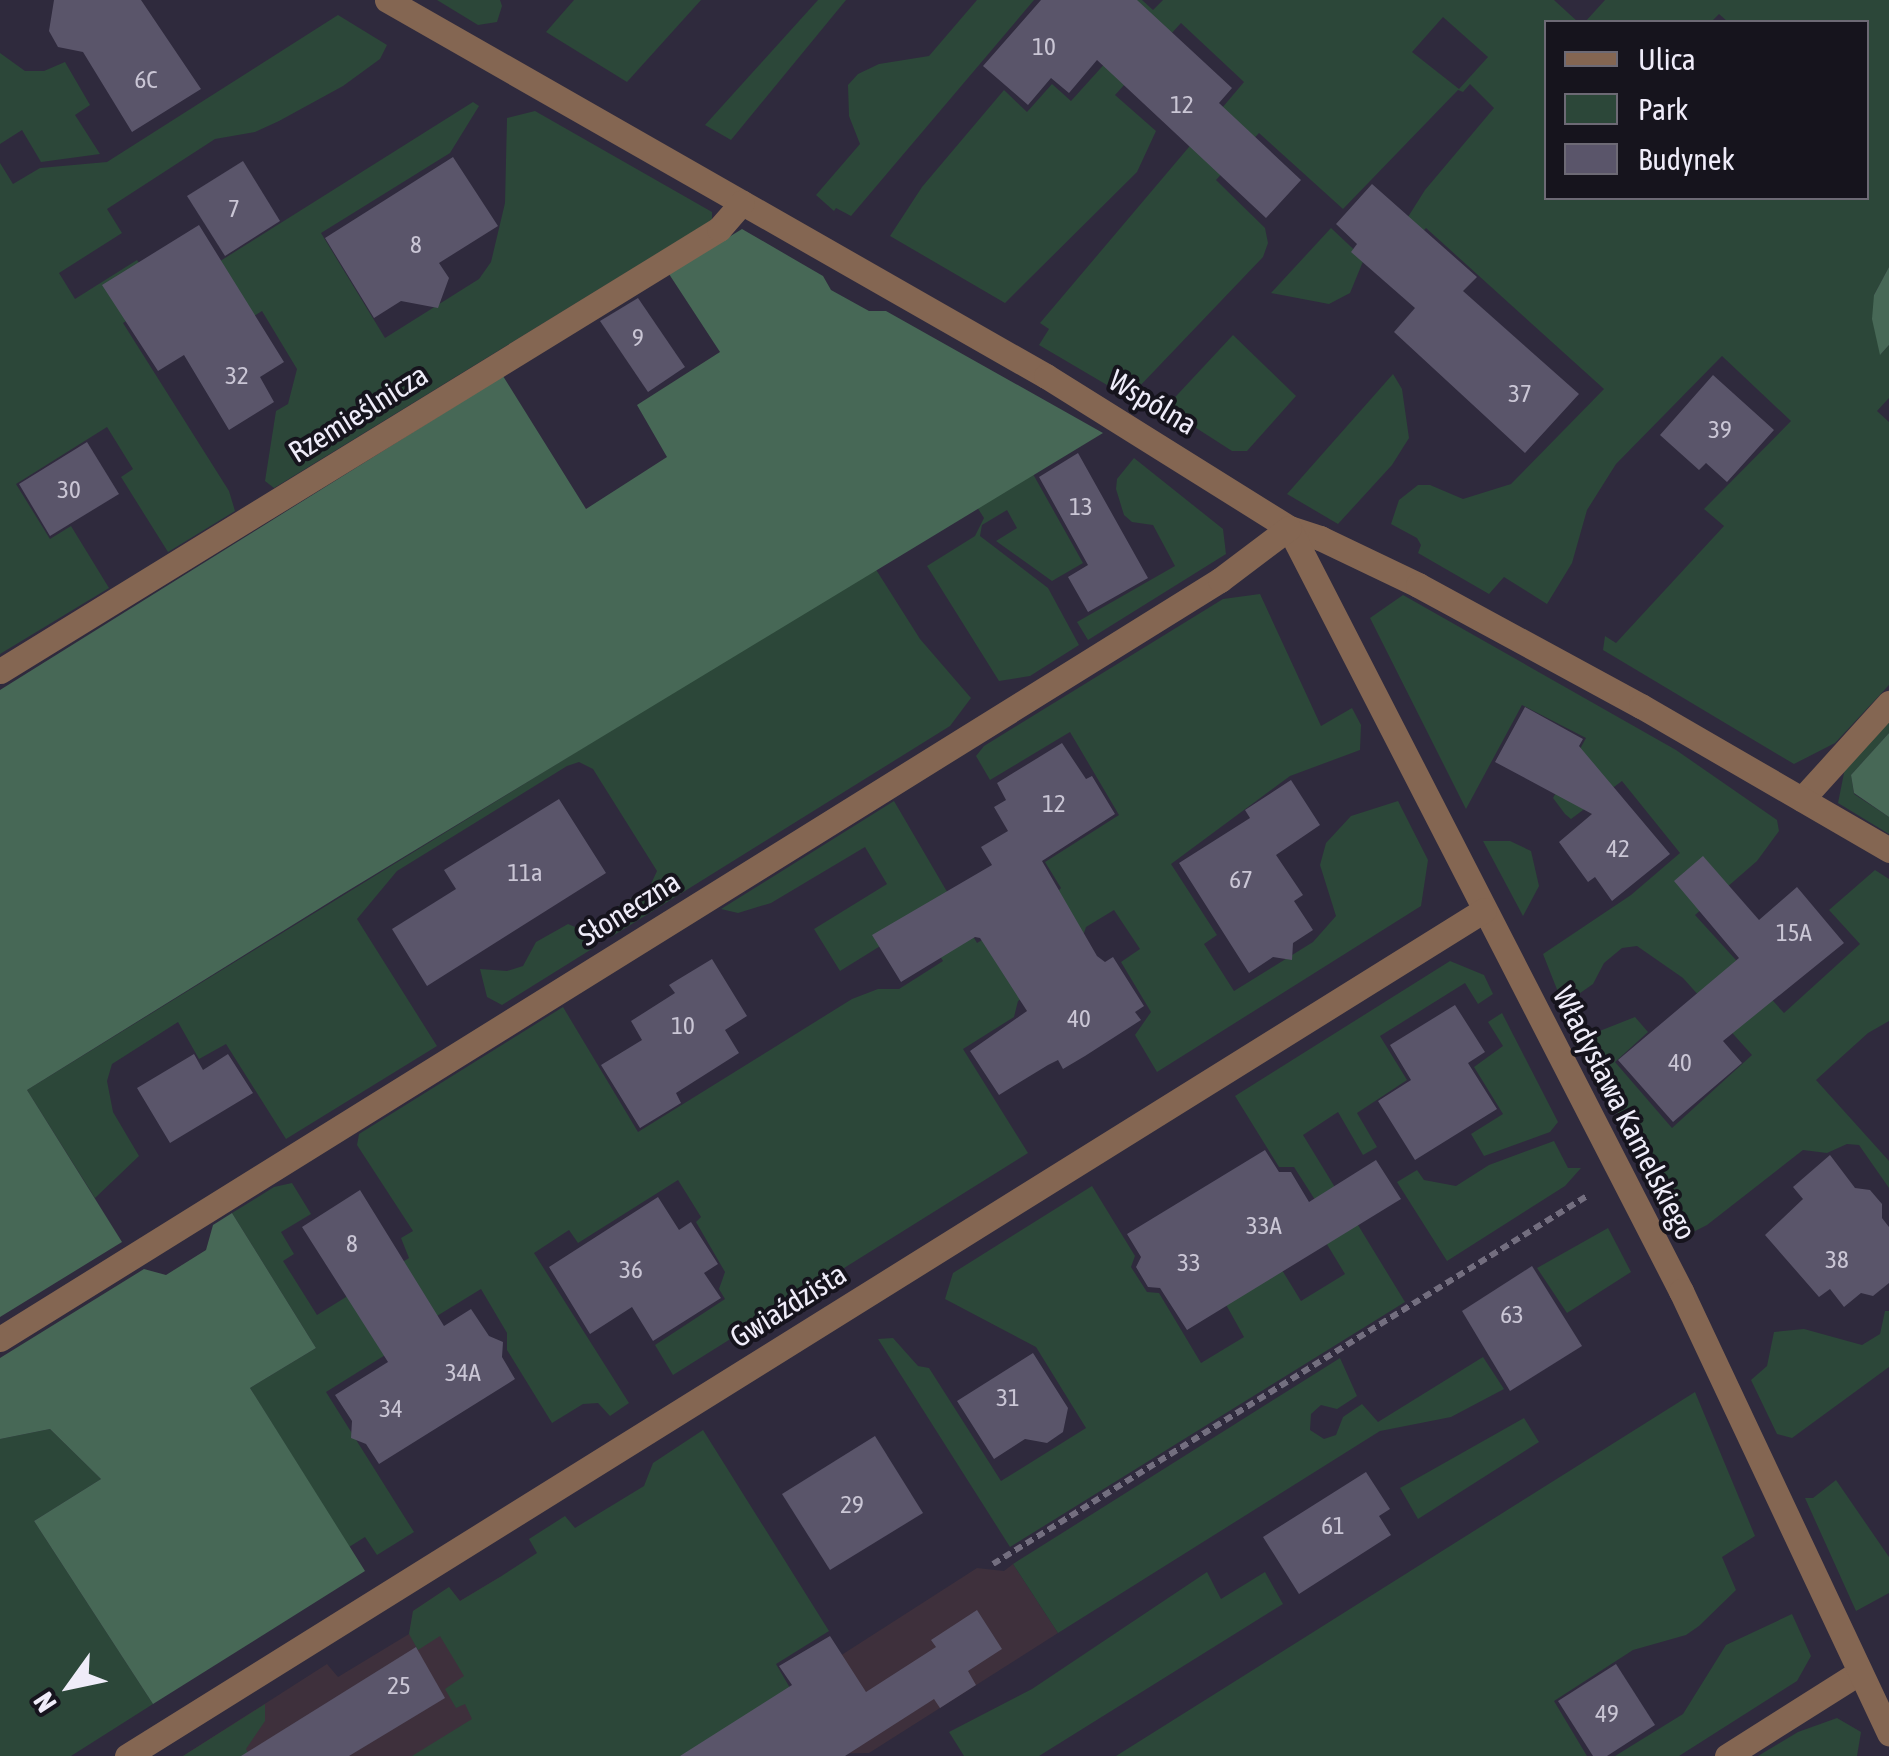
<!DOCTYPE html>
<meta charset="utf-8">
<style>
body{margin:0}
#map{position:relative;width:1889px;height:1756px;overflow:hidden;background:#2f2a3d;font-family:"Asap Condensed",sans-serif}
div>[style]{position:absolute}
.industrial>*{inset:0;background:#3e303c}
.green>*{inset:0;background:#2c4739}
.forest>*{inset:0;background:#476856}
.building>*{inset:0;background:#5a556a}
.path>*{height:6px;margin-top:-3px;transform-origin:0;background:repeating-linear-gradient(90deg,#736e7f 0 8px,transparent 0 13px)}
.lane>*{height:25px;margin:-12.5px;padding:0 12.5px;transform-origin:12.5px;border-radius:12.5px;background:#846652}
.street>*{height:25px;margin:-12.5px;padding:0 12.5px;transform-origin:12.5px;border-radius:12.5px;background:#846652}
span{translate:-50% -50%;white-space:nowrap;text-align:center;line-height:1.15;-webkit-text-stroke:8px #16141d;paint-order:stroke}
.number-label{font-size:25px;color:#cac6d5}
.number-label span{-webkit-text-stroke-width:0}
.street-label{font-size:30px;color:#efecf9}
.legend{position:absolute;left:1544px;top:20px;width:325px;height:180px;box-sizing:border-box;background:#16141d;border:2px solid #6d6a75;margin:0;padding:12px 18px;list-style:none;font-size:30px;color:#efecf9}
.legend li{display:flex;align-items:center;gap:20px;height:50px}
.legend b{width:50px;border:2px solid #6d6a75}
.north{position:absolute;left:20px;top:1636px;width:100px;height:100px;-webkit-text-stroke:8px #16141d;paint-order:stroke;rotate:237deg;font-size:28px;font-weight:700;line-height:40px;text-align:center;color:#efecf9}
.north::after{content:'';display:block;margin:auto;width:35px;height:45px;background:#efecf9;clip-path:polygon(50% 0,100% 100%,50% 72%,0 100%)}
</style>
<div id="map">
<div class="industrial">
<div style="clip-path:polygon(1013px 1564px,1058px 1633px,869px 1753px,684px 1756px,977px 1568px,1004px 1571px)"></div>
<div style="clip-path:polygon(500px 1577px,613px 1756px,183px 1756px,327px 1664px,338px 1677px,409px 1634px,413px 1611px,449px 1587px,460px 1601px)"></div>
</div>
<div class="green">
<div style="clip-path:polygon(437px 0,500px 0,502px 6px,497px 22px,478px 25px)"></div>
<div style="clip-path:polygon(574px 0,701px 0,627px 82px,546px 32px)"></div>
<div style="clip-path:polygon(818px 0,846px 0,731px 140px,705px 125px)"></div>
<div style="clip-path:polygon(977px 0,1034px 0,851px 216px,836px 208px,834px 211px,816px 195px,860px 144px,849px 116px,848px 85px,858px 74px,879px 64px,929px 56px)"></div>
<div style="clip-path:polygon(evenodd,1071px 0,1142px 0,1153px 10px,1163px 0,1554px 0,1578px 22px,1546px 22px,1546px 198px,1866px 198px,1866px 22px,1728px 22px,1719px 14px,1711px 22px,1585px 22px,1605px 0,1889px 0,1889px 267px,1874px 295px,1881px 354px,1889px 345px,1889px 398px,1877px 411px,1889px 422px,1889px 685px,1835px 743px,1794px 764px,1603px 650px,1605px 636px,1616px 643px,1724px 526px,1704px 509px,1791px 421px,1722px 356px,1616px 464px,1587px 510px,1572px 563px,1547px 604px,1504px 577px,1489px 594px,1418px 553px,1421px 545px,1417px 538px,1391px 524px,1399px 500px,1418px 485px,1430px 485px,1463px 499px,1511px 484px,1604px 389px,1426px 228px,1384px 274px,1401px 228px,1425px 190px,1494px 108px,1470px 84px,1463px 92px,1458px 90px,1343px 209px,1259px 133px,1216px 180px,1265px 228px,1268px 243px,1263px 257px,1136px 390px,1124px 395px,1039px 345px,1049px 329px,1040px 323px,1244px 82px,1181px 23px,1115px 95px,1156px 131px,1137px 172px,1005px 303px,890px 236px,922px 187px,1004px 90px,1027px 112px,1052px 84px,1071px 101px,1127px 39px,1071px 0,1443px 17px,1488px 57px,1459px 89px,1412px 52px,1443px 17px)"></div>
<div style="clip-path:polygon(338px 15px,387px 45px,380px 59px,343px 86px,279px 121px,255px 132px,215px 139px,107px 209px,122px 233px,59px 273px,75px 299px,137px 260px,163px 297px,473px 102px,479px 106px,450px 153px,321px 233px,385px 338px,479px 279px,491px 262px,505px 203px,507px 118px,535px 111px,712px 212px,712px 220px,274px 488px,265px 481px,276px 411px,288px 404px,297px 369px,262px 311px,190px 355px,155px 303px,123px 323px,229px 491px,235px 511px,168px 552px,121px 477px,133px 469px,107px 427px,16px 484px,50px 539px,71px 526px,109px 588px,0 654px,0 163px,13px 184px,40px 168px,107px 162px)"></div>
<div style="clip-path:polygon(0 53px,25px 71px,44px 71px,65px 62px,90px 105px,75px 115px,100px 154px,41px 162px,22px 130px,0 144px)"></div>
<div style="clip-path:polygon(1331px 228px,1364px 259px,1350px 293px,1329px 304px,1271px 293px)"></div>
<div style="clip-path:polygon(1233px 335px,1296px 396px,1247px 451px,1232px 451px,1165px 408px)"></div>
<div style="clip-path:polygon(1393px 374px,1402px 389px,1409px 438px,1392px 465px,1338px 524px,1287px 494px)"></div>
<div style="clip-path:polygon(1134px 458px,1223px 529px,1226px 554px,1088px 640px,1077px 622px,1175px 566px,1153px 525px,1132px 522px,1124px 515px,1116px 489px,1117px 479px)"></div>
<div style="clip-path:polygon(1033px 474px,1083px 563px,1052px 581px,996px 541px,1017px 528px,1007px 510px,982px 525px,980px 536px,1048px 588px,1079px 645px,1030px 676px,999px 681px,927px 566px,975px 536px,984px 518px,977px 507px)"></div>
<div style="clip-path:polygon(875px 568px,920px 639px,971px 698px,950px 726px,611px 937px,600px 921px,605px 915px,650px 886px,657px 871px,593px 769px,579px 762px,567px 766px,397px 871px,357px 919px,437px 1046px,286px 1139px,226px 1044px,199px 1059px,178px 1022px,112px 1064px,107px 1081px,113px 1112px,139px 1156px,95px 1198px,27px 1090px)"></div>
<div style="clip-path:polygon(1260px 594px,1321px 726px,1352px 708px,1361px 725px,1360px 750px,1290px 776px,1171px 864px,1217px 935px,1204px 944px,1234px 991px,1313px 942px,1336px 916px,1320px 865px,1326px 843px,1351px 816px,1398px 801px,1428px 860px,1421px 906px,1157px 1072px,1135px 1035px,1151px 1012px,1121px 962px,1140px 949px,1114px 910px,1086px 927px,1080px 945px,1088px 956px,1018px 1001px,1014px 1017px,963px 1049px,1028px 1153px,673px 1375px,655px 1345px,725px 1299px,719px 1289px,725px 1272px,696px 1222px,701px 1217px,678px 1180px,578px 1243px,569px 1230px,534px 1253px,629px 1403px,610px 1416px,598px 1403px,583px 1404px,552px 1423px,507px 1350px,507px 1333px,481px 1289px,432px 1319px,435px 1324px,326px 1392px,414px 1532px,377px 1555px,365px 1537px,349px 1547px,250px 1388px,316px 1348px,232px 1213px,274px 1187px,292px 1183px,311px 1214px,281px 1232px,294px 1254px,283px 1261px,317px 1315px,409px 1258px,401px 1238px,413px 1231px,357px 1145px,359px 1134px,563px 1007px,638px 1132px,852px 999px,878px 989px,899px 989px,918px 977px,943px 961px,919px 922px,840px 971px,814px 929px,887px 884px,865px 847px,771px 903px,738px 913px,721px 909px,894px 801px,977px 943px,1052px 898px,1061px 888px,1045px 862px,1119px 815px,1070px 732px,990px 780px,976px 756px,984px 746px,1223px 599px)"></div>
<div style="clip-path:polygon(1403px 595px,1676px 750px,1777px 820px,1779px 831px,1757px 861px,1695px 915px,1784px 1013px,1860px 944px,1829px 910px,1875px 870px,1889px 879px,1889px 1021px,1868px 1033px,1816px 1080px,1889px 1161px,1889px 1188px,1859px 1145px,1847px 1144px,1827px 1153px,1803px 1150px,1707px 1225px,1691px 1233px,1678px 1231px,1585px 1047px,1592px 1034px,1635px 1017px,1648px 1032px,1615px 1062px,1672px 1128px,1752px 1055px,1683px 978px,1637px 946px,1622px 948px,1604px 963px,1593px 984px,1573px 998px,1558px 992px,1543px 954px,1631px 895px,1680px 853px,1622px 781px,1571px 819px,1565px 814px,1553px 798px,1586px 738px,1522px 705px,1466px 809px,1370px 618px)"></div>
<div style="clip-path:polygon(1889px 717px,1889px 733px,1851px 775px,1854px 794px,1889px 817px,1889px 834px,1838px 803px,1845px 768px)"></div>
<div style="clip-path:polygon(1483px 841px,1510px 841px,1531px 851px,1539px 886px,1523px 916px)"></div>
<div style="clip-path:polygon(568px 924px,589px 933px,595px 947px,502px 1005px,487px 997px,480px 969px,507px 971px,523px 966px,536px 942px)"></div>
<div style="clip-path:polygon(1450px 961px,1484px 975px,1493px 994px,1478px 1004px,1465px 983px,1380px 1036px,1407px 1080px,1357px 1113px,1377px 1147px,1363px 1155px,1338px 1112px,1303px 1135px,1405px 1302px,1010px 1547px,878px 1339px,893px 1338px,918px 1366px,929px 1368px,1001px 1481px,1086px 1428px,1036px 1347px,945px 1299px,953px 1273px,1092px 1186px,1135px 1256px,1131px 1267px,1147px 1292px,1159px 1293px,1201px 1363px,1244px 1337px,1219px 1292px,1274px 1257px,1301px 1301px,1345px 1274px,1314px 1223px,1319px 1206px,1294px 1167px,1279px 1167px,1235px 1096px)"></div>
<div style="clip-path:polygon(1502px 1013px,1558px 1122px,1550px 1132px,1484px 1156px,1471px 1134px,1503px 1114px,1474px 1067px,1503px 1046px,1488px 1022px)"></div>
<div style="clip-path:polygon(1554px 1141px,1568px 1168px,1581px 1168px,1565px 1186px,1447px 1261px,1397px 1182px,1417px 1170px,1424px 1180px,1456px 1186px,1489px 1165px)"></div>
<div style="clip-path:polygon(1608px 1228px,1631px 1272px,1567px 1313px,1537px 1268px)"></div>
<div style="clip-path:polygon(1885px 1311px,1889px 1311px,1889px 1367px,1792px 1438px,1777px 1434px,1751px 1380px,1767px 1366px,1774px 1332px,1804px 1329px,1862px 1345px,1880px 1334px)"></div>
<div style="clip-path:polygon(1483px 1357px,1504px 1389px,1451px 1417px,1380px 1431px,1058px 1633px,1013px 1564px,1340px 1358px,1357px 1396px,1337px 1409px,1321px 1405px,1311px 1414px,1310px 1430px,1324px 1439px,1336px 1435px,1343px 1417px,1362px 1404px,1378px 1422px)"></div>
<div style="clip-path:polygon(1695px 1392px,1755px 1536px,1722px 1557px,1736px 1590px,1699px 1626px,1686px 1635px,1633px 1650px,1554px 1701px,1587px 1756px,1116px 1756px)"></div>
<div style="clip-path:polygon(1524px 1418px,1539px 1442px,1418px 1519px,1400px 1488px)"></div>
<div style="clip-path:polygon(50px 1429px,101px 1479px,34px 1521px,153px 1704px,71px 1756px,0 1756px,0 1439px)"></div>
<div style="clip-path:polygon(703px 1430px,829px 1631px,776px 1664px,790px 1688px,683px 1756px,412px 1756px,472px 1719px,465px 1704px,456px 1708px,445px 1689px,464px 1676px,440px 1636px,418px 1650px,409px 1634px,413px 1611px,449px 1587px,460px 1601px,500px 1577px,537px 1553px,529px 1539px,565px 1516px,575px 1528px,644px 1486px,653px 1463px)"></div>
<div style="clip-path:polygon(1836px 1480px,1889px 1557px,1889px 1593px,1856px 1611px,1805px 1498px,1813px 1498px)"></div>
<div style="clip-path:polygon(1207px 1572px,1221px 1599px,1265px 1572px,1283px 1604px,1039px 1756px,964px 1756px,949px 1732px,1032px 1689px)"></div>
<div style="clip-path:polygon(1792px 1614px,1811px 1656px,1797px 1681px,1679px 1756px,1615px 1756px,1683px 1714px,1726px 1645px)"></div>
<div style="clip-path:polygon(265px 1704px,265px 1721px,246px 1749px,250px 1756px,183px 1756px)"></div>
<div style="clip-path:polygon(1837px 1718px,1861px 1732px,1857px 1756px,1758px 1756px,1798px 1732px)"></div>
</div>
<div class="forest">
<div style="clip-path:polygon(742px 229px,823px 276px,831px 290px,869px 311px,886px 311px,1103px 433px,341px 895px,27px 1090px,122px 1242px,0 1317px,0 690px,503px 376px,586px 509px,667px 457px,637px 405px,720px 352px,669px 274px)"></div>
<div style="clip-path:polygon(1889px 267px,1889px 345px,1880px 355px,1872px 319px,1874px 295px)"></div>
<div style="clip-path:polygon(1889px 733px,1889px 817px,1854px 793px,1851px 775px)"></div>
<div style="clip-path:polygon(232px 1213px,316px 1348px,250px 1388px,365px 1571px,153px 1704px,34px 1521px,101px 1479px,50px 1429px,0 1439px,0 1358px,144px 1269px,166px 1275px,206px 1250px,213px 1225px)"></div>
</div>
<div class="building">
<div style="clip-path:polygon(54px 0,141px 0,201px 89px,132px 132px,83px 52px,58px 47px,49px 31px)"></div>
<div style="clip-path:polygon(1041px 0,1137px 0,1232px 88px,1219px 103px,1301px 180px,1266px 218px,1097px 60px,1069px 93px,1051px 78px,1028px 105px,983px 66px)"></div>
<div style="clip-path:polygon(453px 157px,498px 226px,439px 263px,449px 278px,438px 308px,401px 301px,374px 318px,325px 238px)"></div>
<div style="clip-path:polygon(243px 161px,280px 221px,225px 256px,187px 196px)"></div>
<div style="clip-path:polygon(1372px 184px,1477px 277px,1463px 291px,1579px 394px,1525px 453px,1394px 332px,1415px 308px,1351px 252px,1357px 244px,1336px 224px)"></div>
<div style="clip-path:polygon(199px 225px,284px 362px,260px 377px,274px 402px,229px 430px,184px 355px,158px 371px,102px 285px)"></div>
<div style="clip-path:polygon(638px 298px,685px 367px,648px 392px,600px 321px)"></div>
<div style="clip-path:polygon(1713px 375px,1774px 430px,1727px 482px,1706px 463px,1699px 470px,1660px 435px)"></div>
<div style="clip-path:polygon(87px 442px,119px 494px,50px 536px,19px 484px)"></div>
<div style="clip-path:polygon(1078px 453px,1148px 578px,1088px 612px,1068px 577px,1088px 565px,1039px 477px)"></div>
<div style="clip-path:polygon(1525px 707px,1583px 739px,1579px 746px,1670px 854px,1612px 901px,1595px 877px,1588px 882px,1559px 842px,1592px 814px,1495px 762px)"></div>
<div style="clip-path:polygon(1062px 743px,1086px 779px,1092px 776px,1115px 814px,1042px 861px,1097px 956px,1105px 962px,1113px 957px,1144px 1006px,1135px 1012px,1141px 1020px,1085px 1056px,1063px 1069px,1058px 1060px,1048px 1065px,999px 1095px,970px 1051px,1027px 1011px,980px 938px,975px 937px,901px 982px,872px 935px,992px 865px,981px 847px,1008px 831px,994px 807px,1006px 800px,997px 783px)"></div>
<div style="clip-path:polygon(1291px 780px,1320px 825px,1276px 855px,1303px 895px,1294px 901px,1313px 930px,1293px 943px,1292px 960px,1273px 957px,1249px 973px,1179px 863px,1250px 818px,1245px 810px)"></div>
<div style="clip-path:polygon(559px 799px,606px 873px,427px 986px,392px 929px,456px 889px,444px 870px)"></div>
<div style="clip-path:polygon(1703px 856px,1759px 920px,1797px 887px,1844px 943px,1723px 1041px,1742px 1063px,1673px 1122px,1618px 1060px,1739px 958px,1674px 881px)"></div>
<div style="clip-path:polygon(712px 959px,747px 1016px,725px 1030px,739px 1053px,676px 1093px,681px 1103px,640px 1128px,601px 1065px,642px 1040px,631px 1021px,675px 993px,669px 985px)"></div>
<div style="clip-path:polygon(1455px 1005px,1485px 1052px,1468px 1063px,1497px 1109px,1415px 1160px,1378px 1101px,1411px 1080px,1390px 1045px)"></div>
<div style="clip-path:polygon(194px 1054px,203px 1070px,228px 1054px,253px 1093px,170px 1143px,137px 1088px)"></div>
<div style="clip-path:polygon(1265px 1150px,1279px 1172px,1291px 1172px,1309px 1202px,1376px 1160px,1401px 1199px,1187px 1330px,1160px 1288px,1148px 1287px,1136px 1267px,1141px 1257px,1127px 1234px)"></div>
<div style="clip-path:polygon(1830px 1155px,1855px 1188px,1870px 1190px,1882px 1204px,1882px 1218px,1889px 1227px,1889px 1283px,1873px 1296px,1861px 1293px,1844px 1307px,1830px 1289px,1819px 1297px,1765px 1235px,1803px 1199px,1793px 1187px)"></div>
<div style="clip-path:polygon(360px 1190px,444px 1326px,471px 1309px,489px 1336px,503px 1342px,502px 1357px,515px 1379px,379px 1464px,366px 1444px,351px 1438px,352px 1421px,335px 1395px,388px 1362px,302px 1227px)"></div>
<div style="clip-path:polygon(658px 1197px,679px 1230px,691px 1222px,718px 1264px,704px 1273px,721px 1298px,653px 1341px,632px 1307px,590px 1334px,549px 1267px)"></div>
<div style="clip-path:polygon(1532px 1266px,1582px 1346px,1510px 1391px,1462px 1311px)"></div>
<div style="clip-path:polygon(1033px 1353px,1068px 1408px,1063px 1432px,1047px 1443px,1025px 1439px,994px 1459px,957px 1401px)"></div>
<div style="clip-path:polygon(875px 1436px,923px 1513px,830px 1570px,782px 1494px)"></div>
<div style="clip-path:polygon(1366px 1472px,1390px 1509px,1379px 1516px,1391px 1535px,1299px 1594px,1263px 1537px)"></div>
<div style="clip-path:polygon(977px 1610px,1002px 1649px,968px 1671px,976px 1685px,940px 1708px,934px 1699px,845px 1756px,680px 1756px,792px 1685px,779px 1666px,830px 1636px,866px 1692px,936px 1647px,931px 1640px)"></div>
<div style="clip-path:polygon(416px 1647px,445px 1698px,349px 1756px,241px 1756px)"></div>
<div style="clip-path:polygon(1616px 1664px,1655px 1725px,1607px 1756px,1593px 1756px,1558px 1701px)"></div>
</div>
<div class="path">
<div style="left:993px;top:1564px;width:699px;rotate:-31.78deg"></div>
</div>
<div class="lane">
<div style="left:1802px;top:799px;width:130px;rotate:-47.8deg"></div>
<div style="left:1727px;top:1756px;width:157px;rotate:-32.3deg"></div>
</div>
<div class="street">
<div style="left:387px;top:0;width:759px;rotate:29.71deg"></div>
<div style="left:1046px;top:376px;width:287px;rotate:32deg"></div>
<div style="left:1289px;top:528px;width:33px;rotate:18deg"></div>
<div style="left:1320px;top:538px;width:109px;rotate:25.6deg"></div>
<div style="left:1418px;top:585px;width:254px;rotate:28.5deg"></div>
<div style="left:1641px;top:706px;width:287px;rotate:30.1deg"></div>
<div style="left:1289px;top:528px;width:858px;rotate:62.81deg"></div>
<div style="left:1681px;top:1291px;width:489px;rotate:64.8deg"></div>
<div style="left:0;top:671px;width:844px;rotate:-31.58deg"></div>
<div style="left:719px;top:229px;width:35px;rotate:-49deg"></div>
<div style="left:0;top:1339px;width:1437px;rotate:-31.89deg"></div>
<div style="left:1220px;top:580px;width:86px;rotate:-37deg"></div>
<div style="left:127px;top:1756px;width:1599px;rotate:-31.94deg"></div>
</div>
<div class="number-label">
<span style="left:1044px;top:46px">10</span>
<span style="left:146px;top:79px">6C</span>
<span style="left:1182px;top:104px">12</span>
<span style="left:234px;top:208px">7</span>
<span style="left:416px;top:244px">8</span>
<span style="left:638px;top:337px">9</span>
<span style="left:237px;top:375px">32</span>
<span style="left:1520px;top:393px">37</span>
<span style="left:1720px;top:429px">39</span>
<span style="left:69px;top:489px">30</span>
<span style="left:1081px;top:506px">13</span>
<span style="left:1054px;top:803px">12</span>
<span style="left:1618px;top:848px">42</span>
<span style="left:525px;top:872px">11a</span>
<span style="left:1241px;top:879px">67</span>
<span style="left:1794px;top:932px">15A</span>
<span style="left:1079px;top:1018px">40</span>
<span style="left:683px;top:1025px">10</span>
<span style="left:1680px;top:1062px">40</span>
<span style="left:1264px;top:1225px">33A</span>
<span style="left:352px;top:1243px">8</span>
<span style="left:1837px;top:1259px">38</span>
<span style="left:1189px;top:1262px">33</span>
<span style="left:631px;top:1269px">36</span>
<span style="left:1512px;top:1314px">63</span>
<span style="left:463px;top:1372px">34A</span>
<span style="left:1008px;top:1397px">31</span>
<span style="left:391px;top:1408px">34</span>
<span style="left:852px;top:1504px">29</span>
<span style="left:1333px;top:1525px">61</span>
<span style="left:399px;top:1685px">25</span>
<span style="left:1607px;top:1713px">49</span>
</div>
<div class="street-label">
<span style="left:1153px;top:402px;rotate:31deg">Wspólna</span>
<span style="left:358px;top:413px;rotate:-32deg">Rzemieślnicza</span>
<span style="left:629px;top:908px;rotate:-32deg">Słoneczna</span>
<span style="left:1625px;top:1113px;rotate:63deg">Władysława Kamelskiego</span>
<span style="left:788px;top:1305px;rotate:-32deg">Gwiaździsta</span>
</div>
<ul class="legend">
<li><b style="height:12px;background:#846652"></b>Ulica</li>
<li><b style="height:28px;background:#2c4739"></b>Park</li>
<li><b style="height:28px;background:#5a556a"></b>Budynek</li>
</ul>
<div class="north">N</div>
</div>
